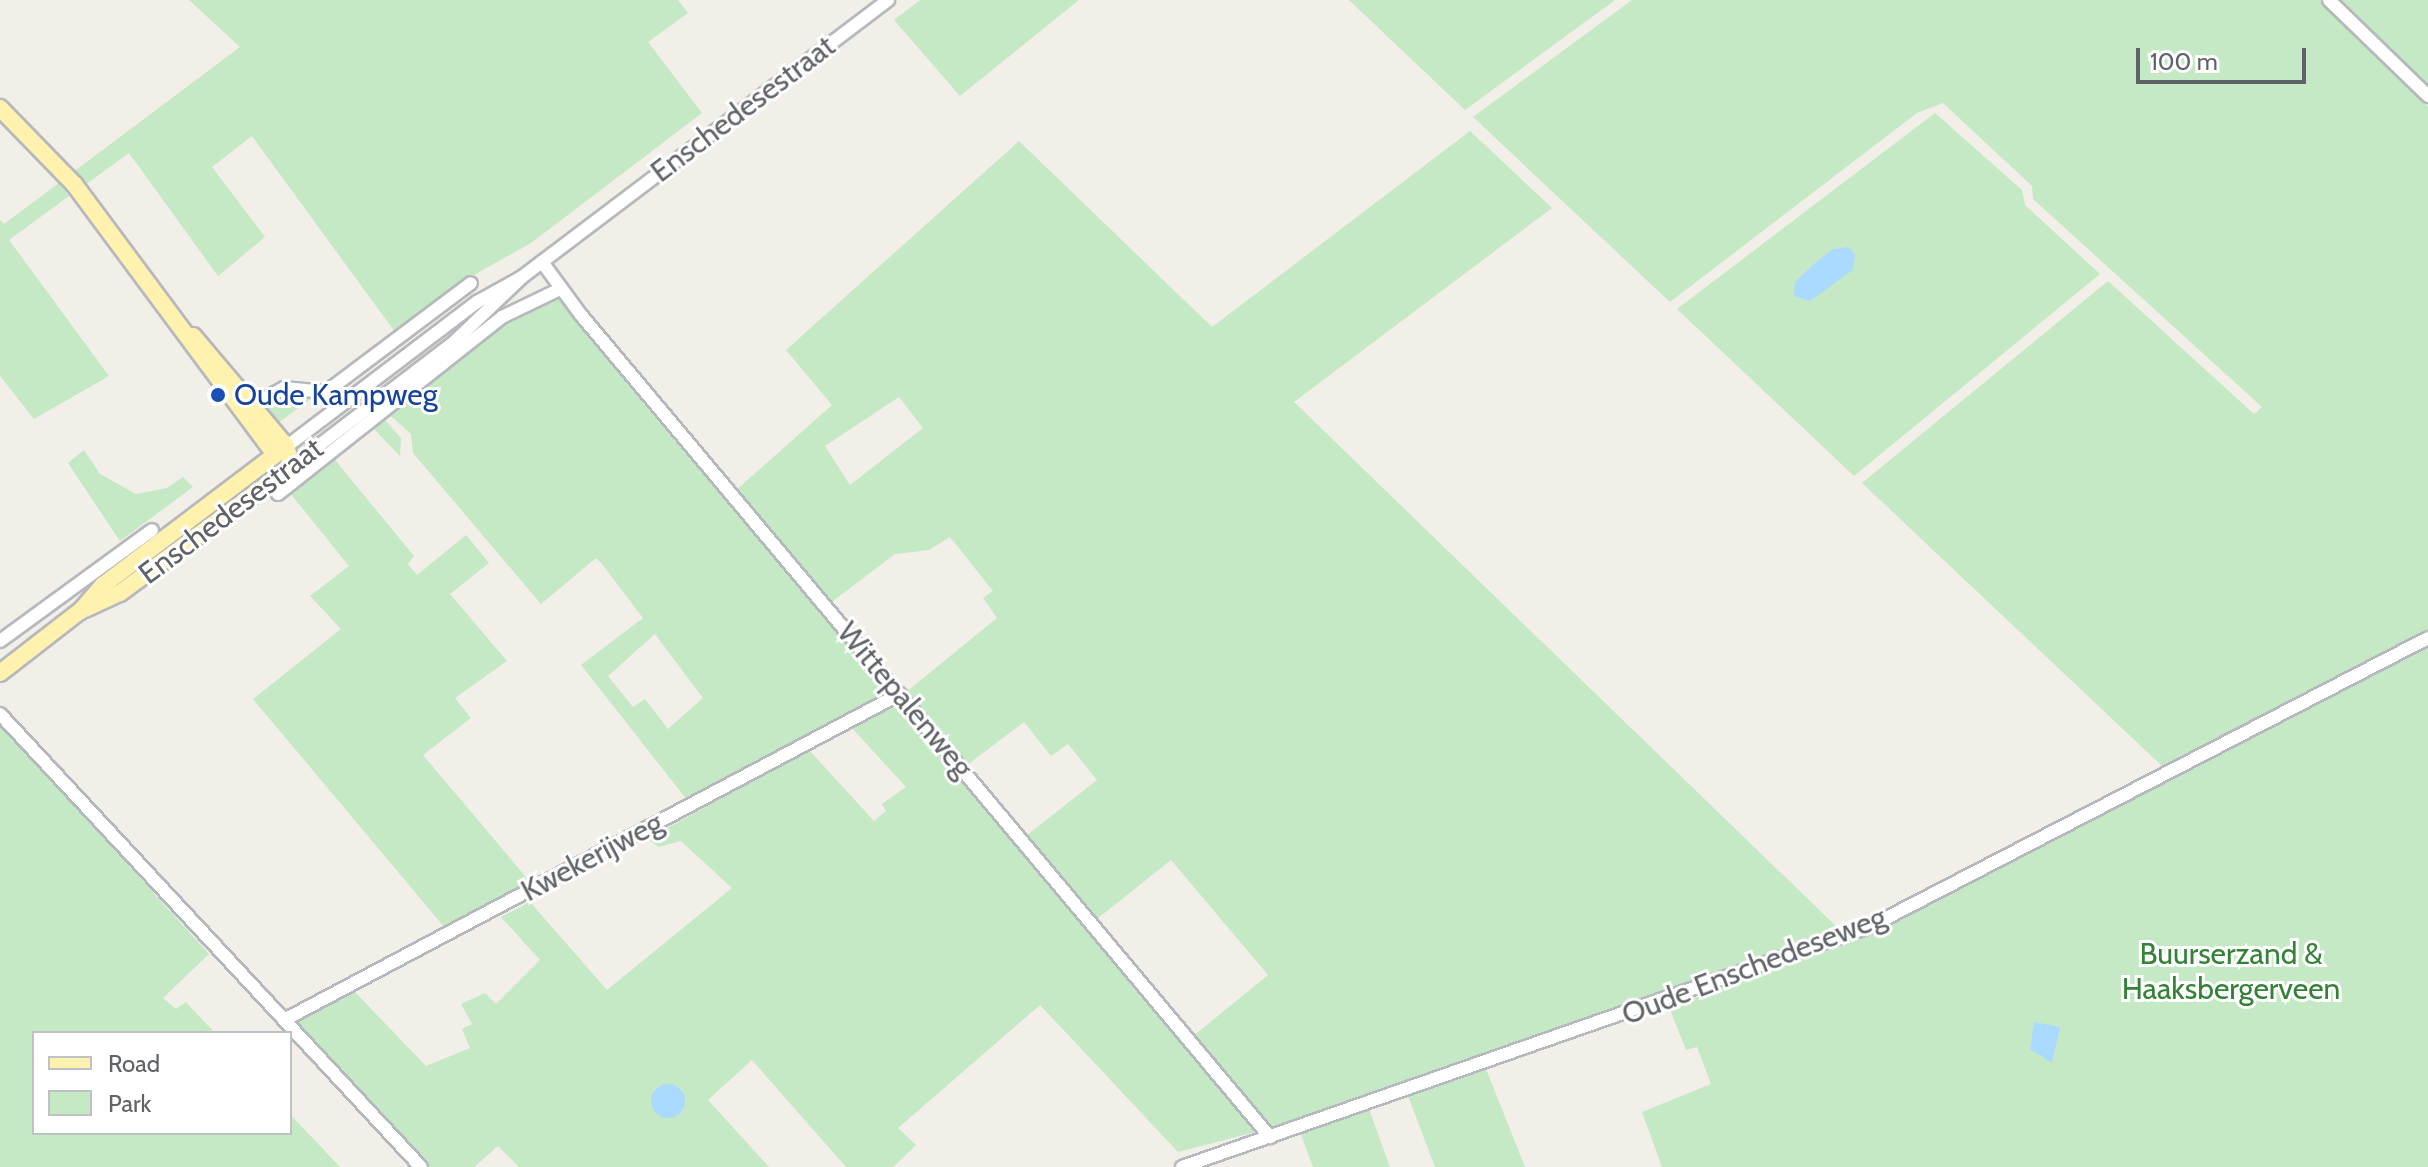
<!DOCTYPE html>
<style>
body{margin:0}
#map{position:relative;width:2428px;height:1167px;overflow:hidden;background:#f1efe8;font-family:Cabin,sans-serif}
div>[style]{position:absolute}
.green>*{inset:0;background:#c5e8c5}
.water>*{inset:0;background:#aadaff}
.round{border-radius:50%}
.roads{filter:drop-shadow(2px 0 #b5b8bc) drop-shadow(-2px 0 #b5b8bc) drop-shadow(0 2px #b5b8bc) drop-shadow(0 -2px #b5b8bc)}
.minor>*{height:12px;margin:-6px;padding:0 6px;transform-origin:6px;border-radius:6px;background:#fff}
.major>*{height:16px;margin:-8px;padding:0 8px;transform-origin:8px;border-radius:8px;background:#fff2af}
.dots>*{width:22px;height:22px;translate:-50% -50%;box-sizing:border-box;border:4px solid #fff;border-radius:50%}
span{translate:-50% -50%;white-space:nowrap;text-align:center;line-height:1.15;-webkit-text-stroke:6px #fff;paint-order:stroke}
.street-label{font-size:30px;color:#5f6368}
.transit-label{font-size:30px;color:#164399}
.left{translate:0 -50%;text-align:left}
.park-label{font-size:30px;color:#348238}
.legend{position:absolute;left:32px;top:1031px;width:260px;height:104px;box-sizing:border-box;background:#fff;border:2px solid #bfc1c3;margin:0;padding:10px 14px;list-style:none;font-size:24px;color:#5f6368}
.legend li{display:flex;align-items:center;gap:16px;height:40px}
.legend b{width:40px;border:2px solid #bfc1c3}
.scale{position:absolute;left:2136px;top:48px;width:170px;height:36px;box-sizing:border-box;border:4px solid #5f6368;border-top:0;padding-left:10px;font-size:24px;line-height:28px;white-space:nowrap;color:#5f6368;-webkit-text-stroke:6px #fff;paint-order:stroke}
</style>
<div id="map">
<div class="green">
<div style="clip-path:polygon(189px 0,678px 0,688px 13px,648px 42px,702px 113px,531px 243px,456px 285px,395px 332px,252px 136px,212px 167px,265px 237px,218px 276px,129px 153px,82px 187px,72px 173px,240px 47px)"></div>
<div style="clip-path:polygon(920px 0,1079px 0,960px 96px,894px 20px)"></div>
<div style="clip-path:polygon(1349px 0,1615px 0,1465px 110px)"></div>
<div style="clip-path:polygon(1632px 0,2319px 0,2428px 107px,2428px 630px,2162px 766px,1862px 483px,2108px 281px,2254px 414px,2262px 407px,2033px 199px,2032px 186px,1943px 103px,1917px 113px,1670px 302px,1473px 117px)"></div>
<div style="clip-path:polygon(2337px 0,2428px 0,2428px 89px)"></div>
<div style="clip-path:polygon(1935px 113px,2022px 190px,2025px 205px,2100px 274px,1854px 476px,1677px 309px)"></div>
<div style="clip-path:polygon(evenodd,1470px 131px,1552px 208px,1294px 402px,1842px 932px,1276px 1129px,1264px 1123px,1192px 1037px,1268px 975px,1171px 860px,1097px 919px,1026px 836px,1097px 780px,1068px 744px,1051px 756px,1024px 722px,966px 766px,905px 693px,997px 618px,983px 598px,993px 591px,950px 537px,929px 550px,895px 554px,829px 604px,734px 492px,832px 405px,786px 350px,1019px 141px,1212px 327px,1470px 131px,899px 397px,923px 428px,850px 485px,825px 446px,899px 397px)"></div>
<div style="clip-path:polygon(59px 183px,69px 196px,9px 240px,109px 376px,34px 419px,0 376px,0 220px,4px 224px)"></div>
<div style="clip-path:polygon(evenodd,564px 298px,626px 383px,884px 688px,882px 697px,687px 800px,581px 665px,643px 618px,602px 564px,596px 558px,541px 604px,413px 453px,411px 434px,391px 416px,490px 334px,531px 307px,564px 298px,655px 634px,703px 698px,668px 729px,645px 699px,633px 707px,608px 676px,655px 634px)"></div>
<div style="clip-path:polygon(291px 391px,317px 394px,278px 423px,272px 422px,267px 405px)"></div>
<div style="clip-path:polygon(384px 419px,401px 438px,400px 456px,374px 429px)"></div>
<div style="clip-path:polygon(84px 450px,100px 474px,136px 494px,167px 488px,183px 477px,193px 487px,120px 541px,68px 463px)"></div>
<div style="clip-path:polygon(335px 460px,414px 556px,408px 564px,417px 575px,466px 535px,489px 563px,450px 594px,507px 661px,455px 698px,471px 718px,423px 755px,531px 883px,445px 928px,253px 699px,341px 629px,310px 596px,349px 566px,290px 493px)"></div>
<div style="clip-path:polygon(2428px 647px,2428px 1167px,1662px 1167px,1642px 1112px,1711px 1084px,1697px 1047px,1686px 1050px,1669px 1007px,1867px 935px)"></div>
<div style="clip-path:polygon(890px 707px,902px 709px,1259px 1131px,1178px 1152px,1040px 1005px,898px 1128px,916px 1145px,893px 1167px,846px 1167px,752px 1060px,708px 1100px,769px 1167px,519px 1167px,498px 1146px,474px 1167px,429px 1167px,298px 1031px,295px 1023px,353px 990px,426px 1066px,470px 1048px,462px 1029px,472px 1024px,461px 1004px,485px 993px,496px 1004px,540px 960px,501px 917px,530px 902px,607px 990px,732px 888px,681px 841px,659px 847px,647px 839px,809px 750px,874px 821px,886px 811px,882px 804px,906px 787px,851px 727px)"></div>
<div style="clip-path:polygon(0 724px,209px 954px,163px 998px,176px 1009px,186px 1002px,215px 1033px,34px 1033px,34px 1133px,290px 1133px,290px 1114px,340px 1167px,0 1167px)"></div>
<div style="clip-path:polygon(1486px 1069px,1525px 1167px,1435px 1167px,1408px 1096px)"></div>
<div style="clip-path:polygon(1369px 1109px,1390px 1167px,1313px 1167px,1300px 1132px)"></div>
</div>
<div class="water">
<div style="clip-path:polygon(1849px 247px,1855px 255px,1853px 270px,1810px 301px,1794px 296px,1795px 282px,1815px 263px,1833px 249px)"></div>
<div style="clip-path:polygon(2034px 1022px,2060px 1027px,2052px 1063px,2030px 1049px)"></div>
<div class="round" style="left:651px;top:1084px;width:34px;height:34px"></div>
</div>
<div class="roads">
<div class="minor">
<div style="left:2329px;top:0;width:138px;rotate:44.1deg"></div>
<div style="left:542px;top:262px;width:66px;rotate:53.7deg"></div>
<div style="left:581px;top:315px;width:1073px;rotate:50.03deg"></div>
<div style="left:244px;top:410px;width:46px;rotate:-28.8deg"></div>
<div style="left:284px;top:388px;width:42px;rotate:5.4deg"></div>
<div style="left:326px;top:392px;width:181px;rotate:-36.9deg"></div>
<div style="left:282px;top:450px;width:245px;rotate:-37.2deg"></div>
<div style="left:477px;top:302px;width:51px;rotate:-29.1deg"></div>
<div style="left:287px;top:463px;width:6px;rotate:31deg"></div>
<div style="left:292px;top:466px;width:203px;rotate:-37.4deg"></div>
<div style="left:453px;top:343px;width:95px;rotate:-43.7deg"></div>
<div style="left:522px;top:277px;width:459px;rotate:-37.1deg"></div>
<div style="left:278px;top:494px;width:285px;rotate:-38.3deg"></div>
<div style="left:502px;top:317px;width:64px;rotate:-25.8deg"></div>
<div style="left:0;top:641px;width:188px;rotate:-36.1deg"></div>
<div style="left:0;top:714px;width:618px;rotate:47.1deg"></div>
<div style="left:284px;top:1020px;width:697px;rotate:-27.89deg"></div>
<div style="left:1182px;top:1167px;width:728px;rotate:-19.26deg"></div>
<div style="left:1869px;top:927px;width:629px;rotate:-27.34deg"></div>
</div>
<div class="major">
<div style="left:0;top:108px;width:106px;rotate:45.8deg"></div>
<div style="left:74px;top:184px;width:337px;rotate:53.4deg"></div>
<div style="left:275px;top:455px;width:216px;rotate:142.9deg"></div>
<div style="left:103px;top:585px;width:35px;rotate:131deg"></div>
<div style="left:80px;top:611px;width:101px;rotate:142.2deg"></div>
<div style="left:85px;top:609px;width:38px;rotate:-25deg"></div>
<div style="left:120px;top:593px;width:214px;rotate:-36.4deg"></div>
<div style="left:292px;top:466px;width:21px;rotate:-107deg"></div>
<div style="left:286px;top:446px;width:144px;rotate:-130.2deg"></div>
</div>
</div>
<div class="dots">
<div style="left:218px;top:395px;background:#1a4fb4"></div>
</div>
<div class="street-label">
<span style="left:743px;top:109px;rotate:-37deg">Enschedesestraat</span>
<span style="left:231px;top:511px;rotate:-37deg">Enschedesestraat</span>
<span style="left:905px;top:700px;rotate:50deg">Wittepalenweg</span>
<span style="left:592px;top:857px;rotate:-28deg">Kwekerijweg</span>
<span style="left:1754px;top:966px;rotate:-21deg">Oude Enschedeseweg</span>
</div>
<div class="transit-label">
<span class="left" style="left:234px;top:395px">Oude Kampweg</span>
</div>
<div class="park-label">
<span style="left:2231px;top:971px">Buurserzand &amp;<br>Haaksbergerveen</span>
</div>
<ul class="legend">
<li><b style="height:10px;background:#fff2af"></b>Road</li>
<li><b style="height:22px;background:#c5e8c5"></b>Park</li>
</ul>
<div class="scale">100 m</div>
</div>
